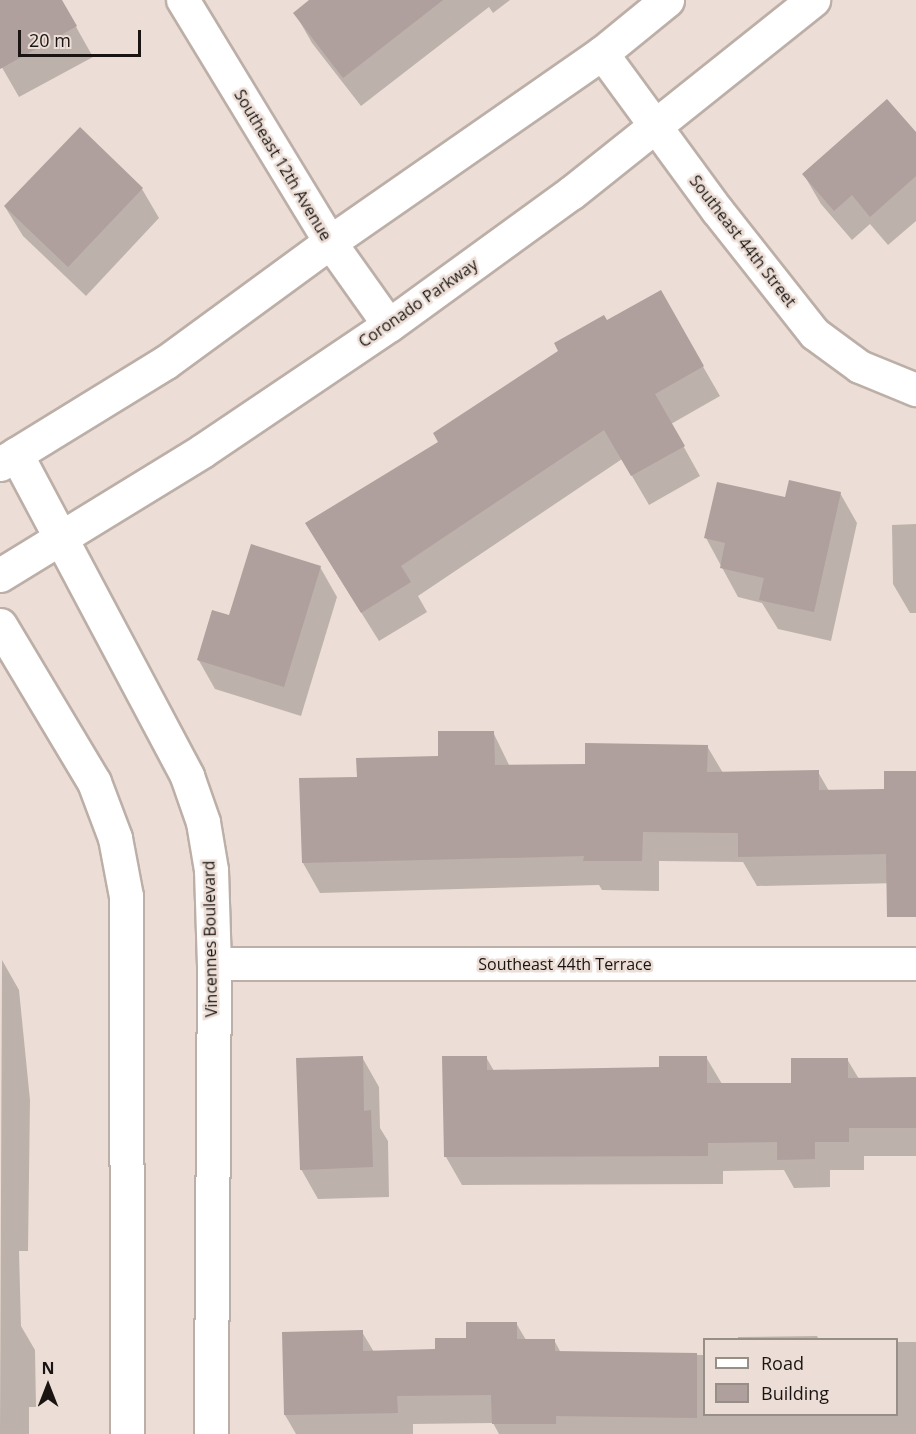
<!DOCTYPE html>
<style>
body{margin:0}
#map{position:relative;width:916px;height:1434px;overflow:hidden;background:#ecded6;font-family:"Open Sans",sans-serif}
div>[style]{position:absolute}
.shadow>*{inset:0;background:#0003}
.building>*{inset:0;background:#af9f9d}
.roads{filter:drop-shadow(2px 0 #bcafa7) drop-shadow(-2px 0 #bcafa7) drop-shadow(0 2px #bcafa7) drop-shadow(0 -2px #bcafa7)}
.minor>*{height:32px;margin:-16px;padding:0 16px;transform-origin:16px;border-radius:16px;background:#fff}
.tertiary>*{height:33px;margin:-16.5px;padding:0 16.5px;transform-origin:16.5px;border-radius:16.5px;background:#fff}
span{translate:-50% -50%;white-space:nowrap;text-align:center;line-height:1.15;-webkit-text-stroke:5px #ecded6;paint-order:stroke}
.street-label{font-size:16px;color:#1a1512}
.legend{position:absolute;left:703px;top:1338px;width:195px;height:78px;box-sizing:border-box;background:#ecded6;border:2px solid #988e88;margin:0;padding:8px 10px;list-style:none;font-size:18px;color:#1a1512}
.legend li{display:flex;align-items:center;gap:12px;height:30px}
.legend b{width:30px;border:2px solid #988e88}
.north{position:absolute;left:18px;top:1356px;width:60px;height:60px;-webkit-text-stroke:4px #ecded6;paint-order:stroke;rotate:0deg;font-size:16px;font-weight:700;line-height:24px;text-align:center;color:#1a1512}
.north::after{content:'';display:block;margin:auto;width:21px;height:27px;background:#1a1512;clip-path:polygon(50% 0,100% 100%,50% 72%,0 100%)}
.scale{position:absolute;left:18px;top:30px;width:123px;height:27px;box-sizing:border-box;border:3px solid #1a1512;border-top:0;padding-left:8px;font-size:18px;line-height:21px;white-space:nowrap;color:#1a1512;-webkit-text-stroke:4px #ecded6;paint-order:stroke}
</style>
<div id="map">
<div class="shadow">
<div style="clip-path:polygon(0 0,61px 0,93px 57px,19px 97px,0 64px)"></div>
<div style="clip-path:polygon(312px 0,510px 0,493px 13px,489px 7px,361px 106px,312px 43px,295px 13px)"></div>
<div style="clip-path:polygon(916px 134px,916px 221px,888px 245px,870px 224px,852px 240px,821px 204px,804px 175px)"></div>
<div style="clip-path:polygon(142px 189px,159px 218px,86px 296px,23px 236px,5px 207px)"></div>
<div style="clip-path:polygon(660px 292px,720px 396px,671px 424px,700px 476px,649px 505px,622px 459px,418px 596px,427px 612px,379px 641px,324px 553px,440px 443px,607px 322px)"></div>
<div style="clip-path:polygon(840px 493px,857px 523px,831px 641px,778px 629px,762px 603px,738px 597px,706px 538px,786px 499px)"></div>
<div style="clip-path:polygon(916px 524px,916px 613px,910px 613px,893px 584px,892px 525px)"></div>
<div style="clip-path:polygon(320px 567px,337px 597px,301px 716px,215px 689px,198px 659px,230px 616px)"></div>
<div style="clip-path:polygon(493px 732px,510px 767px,586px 766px,707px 746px,723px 773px,818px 772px,829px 791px,886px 790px,916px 772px,916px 890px,900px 883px,757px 886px,743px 862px,659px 861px,659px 891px,602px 890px,599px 885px,320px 893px,303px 863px,301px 780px,358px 778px,440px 757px)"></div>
<div style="clip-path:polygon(2px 960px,19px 990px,30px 1100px,28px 1251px,19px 1251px,21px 1326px,35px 1350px,36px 1407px,29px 1407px,29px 1434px,0 1434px)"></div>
<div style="clip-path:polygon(362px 1057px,379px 1087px,380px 1128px,388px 1141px,389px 1197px,318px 1199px,301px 1169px)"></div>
<div style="clip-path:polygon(486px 1057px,494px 1071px,661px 1068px,706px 1057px,722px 1084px,793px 1084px,847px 1059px,859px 1079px,916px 1079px,916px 1156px,864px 1156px,864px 1170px,830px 1170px,830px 1187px,794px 1188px,784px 1170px,723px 1171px,723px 1184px,462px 1185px,446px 1157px)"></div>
<div style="clip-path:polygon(516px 1323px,526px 1340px,554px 1340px,561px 1353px,704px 1355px,704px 1414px,896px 1414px,896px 1342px,916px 1342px,916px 1434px,499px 1434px,493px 1423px,413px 1424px,413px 1434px,296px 1434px,285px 1415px,362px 1332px,374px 1352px,436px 1351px)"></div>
<div style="clip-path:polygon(817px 1336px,819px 1340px,738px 1340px,738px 1337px)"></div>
</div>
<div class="building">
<div style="clip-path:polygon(0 0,62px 0,77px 26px,0 69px)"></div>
<div style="clip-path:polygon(309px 0,443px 0,343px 78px,293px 13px)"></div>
<div style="clip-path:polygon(887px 99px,916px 132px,916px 176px,870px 217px,852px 195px,834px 211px,802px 174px)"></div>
<div style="clip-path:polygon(80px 127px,143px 188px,68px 267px,4px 206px)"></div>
<div style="clip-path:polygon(661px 290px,704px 366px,655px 394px,685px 446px,631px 476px,604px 430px,401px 566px,411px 582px,361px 613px,305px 523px,438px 442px,433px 433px,558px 351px,554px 343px,604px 315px,607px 320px)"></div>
<div style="clip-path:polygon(789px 480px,841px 492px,814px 612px,759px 600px,764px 578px,720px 568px,725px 543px,704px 538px,717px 482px,785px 497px)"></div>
<div style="clip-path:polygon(251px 544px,321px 566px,284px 687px,197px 660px,212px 610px,229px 615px)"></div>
<div style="clip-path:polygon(438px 731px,494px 731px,495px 765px,585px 764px,585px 743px,708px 745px,707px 772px,819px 770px,819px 790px,884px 789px,884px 771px,916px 771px,916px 917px,887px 917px,886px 854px,738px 857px,738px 833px,643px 832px,642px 861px,583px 861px,584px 856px,302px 863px,299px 778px,357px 777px,356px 758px,438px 756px)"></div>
<div style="clip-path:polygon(363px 1056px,364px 1111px,371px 1110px,373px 1167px,300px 1170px,296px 1058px)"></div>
<div style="clip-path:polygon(442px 1056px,487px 1056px,487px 1070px,659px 1067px,659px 1056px,707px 1056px,707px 1083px,791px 1083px,791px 1058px,848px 1058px,848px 1078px,916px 1077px,916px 1128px,849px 1128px,849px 1142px,815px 1142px,815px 1159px,777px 1160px,777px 1142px,708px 1143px,708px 1156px,444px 1157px)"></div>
<div style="clip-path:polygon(466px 1322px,517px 1322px,517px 1339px,555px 1339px,555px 1351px,697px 1353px,697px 1418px,556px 1416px,556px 1424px,492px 1424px,491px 1395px,397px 1396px,398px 1413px,284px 1415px,282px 1332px,363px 1330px,363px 1351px,435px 1349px,435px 1338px,466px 1338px)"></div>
</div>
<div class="roads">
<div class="minor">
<div style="left:183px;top:0;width:283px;rotate:58.7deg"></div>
<div style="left:330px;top:242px;width:102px;rotate:54.6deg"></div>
<div style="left:602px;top:53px;width:195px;rotate:53.8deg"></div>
<div style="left:717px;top:210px;width:158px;rotate:51.7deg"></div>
<div style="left:815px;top:334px;width:56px;rotate:36.3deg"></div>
<div style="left:860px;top:367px;width:61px;rotate:22.3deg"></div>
<div style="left:214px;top:964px;width:702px"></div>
</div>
<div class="tertiary">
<div style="left:16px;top:454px;width:365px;rotate:62deg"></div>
<div style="left:187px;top:776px;width:49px;rotate:70.8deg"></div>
<div style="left:203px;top:822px;width:49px;rotate:80.5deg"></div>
<div style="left:211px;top:870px;width:94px;rotate:88.2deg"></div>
<div style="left:214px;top:964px;width:470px;rotate:90.4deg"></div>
<div style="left:0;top:464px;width:195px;rotate:-31.6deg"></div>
<div style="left:166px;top:362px;width:203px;rotate:-36.2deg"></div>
<div style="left:330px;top:242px;width:331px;rotate:-34.8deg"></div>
<div style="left:602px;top:53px;width:84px;rotate:-39.2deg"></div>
<div style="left:0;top:575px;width:237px;rotate:-31.5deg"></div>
<div style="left:202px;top:451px;width:225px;rotate:-34deg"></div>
<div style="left:389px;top:325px;width:225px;rotate:-36deg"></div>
<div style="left:571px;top:193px;width:310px;rotate:-38.6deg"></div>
<div style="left:0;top:625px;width:183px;rotate:59.1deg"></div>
<div style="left:94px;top:782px;width:60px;rotate:69.4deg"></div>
<div style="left:115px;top:838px;width:59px;rotate:79.3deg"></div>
<div style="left:126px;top:896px;width:538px;rotate:89.89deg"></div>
</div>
</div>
<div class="street-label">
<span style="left:283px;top:165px;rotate:59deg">Southeast 12th Avenue</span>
<span style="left:743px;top:241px;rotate:52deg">Southeast 44th Street</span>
<span style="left:418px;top:303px;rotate:-35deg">Coronado Parkway</span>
<span style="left:210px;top:939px;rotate:-91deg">Vincennes Boulevard</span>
<span style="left:565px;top:964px">Southeast 44th Terrace</span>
</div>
<ul class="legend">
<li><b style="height:8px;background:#fff"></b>Road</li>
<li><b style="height:16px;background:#af9f9d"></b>Building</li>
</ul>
<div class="north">N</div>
<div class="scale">20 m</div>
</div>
